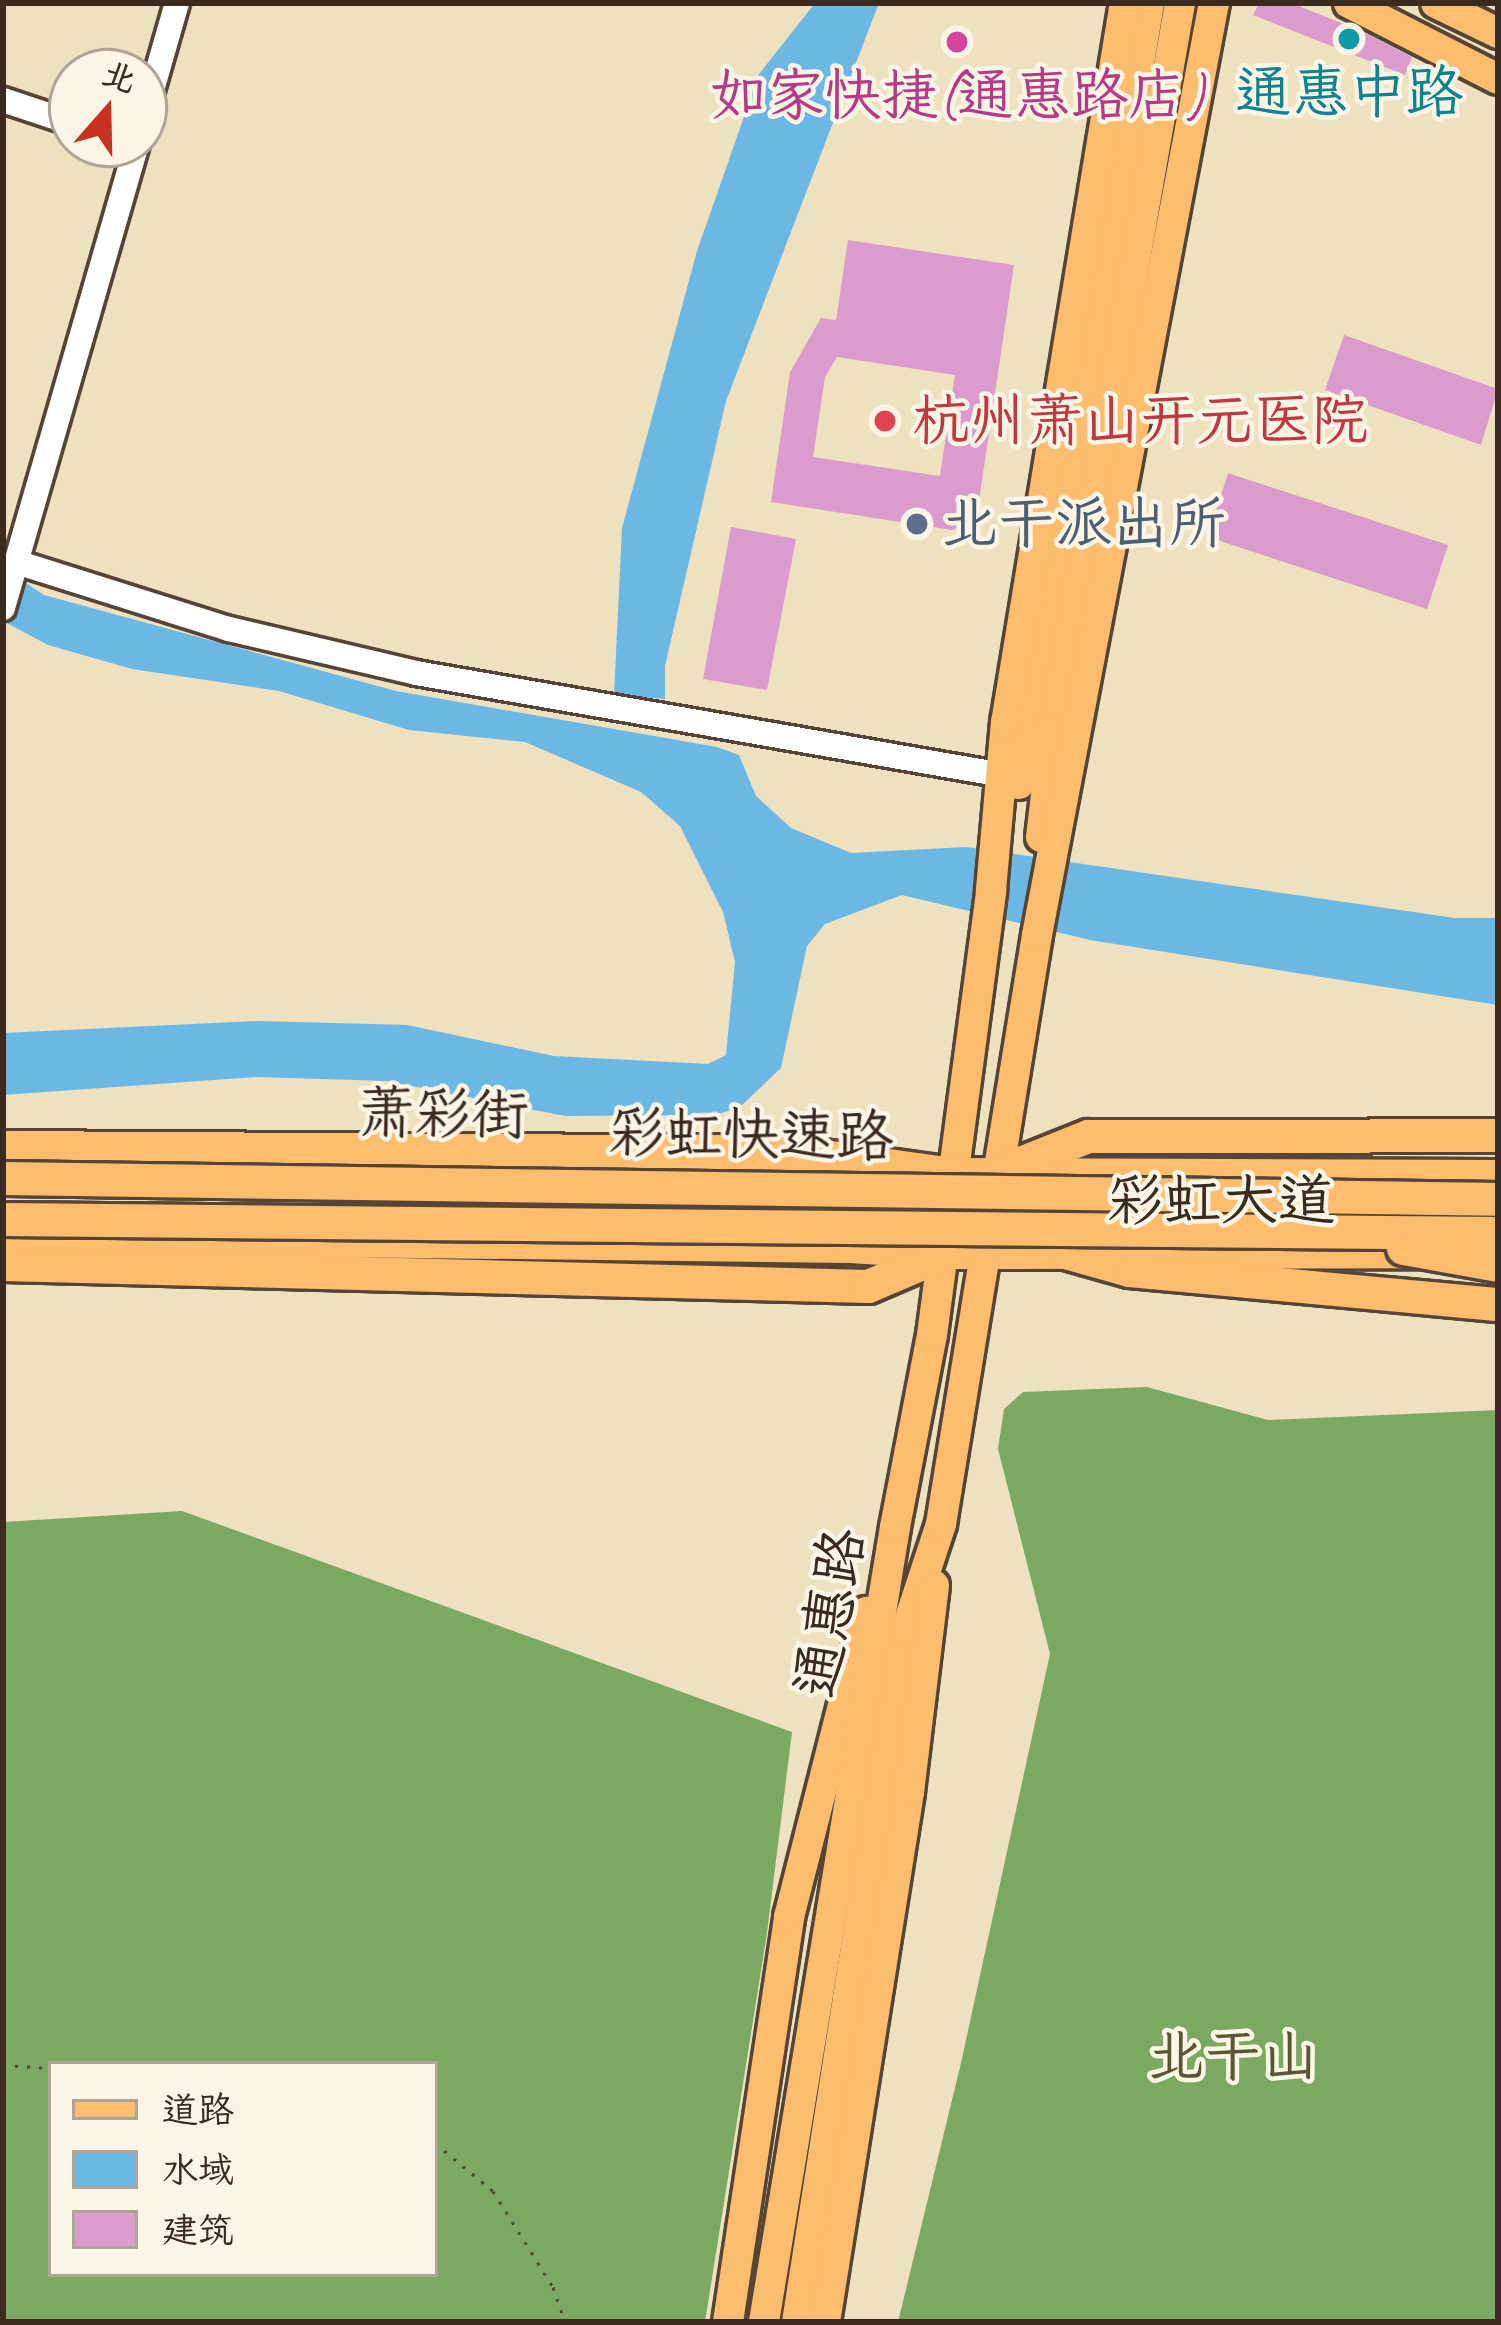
<!DOCTYPE html>
<meta charset="utf-8">
<style>
body{margin:0}
#map{position:relative;width:1501px;height:2325px;overflow:hidden;background:#eee1c0;font-family:Caveat,"LXGW WenKai TC",sans-serif}
div>[style]{position:absolute}
.forest>*{inset:0;background:#7ba961}
.water>*{inset:0;background:#6bb8e5}
.building>*{inset:0;background:#db9bcd}
.path>*{height:3px;margin-top:-1.5px;transform-origin:0;background:repeating-linear-gradient(90deg,#564536 0 3px,transparent 0 12px)}
.roads{filter:drop-shadow(3px 0 #564536) drop-shadow(-3px 0 #564536) drop-shadow(0 3px #564536) drop-shadow(0 -3px #564536)}
.minor>*{height:24px;margin:-12px;padding:0 12px;transform-origin:12px;border-radius:12px;background:#fff}
.major>*{height:30px;margin:-15px;padding:0 15px;transform-origin:15px;border-radius:15px;background:#fcbd6f}
.highway>*{height:33px;margin:-16.5px;padding:0 16.5px;transform-origin:16.5px;border-radius:16.5px;background:#fcbd6f}
.bridges{filter:drop-shadow(3px 0 #564536) drop-shadow(-3px 0 #564536) drop-shadow(0 3px #564536) drop-shadow(0 -3px #564536)}
.highway-bridge>*{height:33px;margin:-16.5px;padding:0 16.5px;transform-origin:16.5px;border-radius:16.5px;background:#fcbd6f}
.dots>*{width:33px;height:33px;translate:-50% -50%;box-sizing:border-box;border:6px solid #fcf5e5;border-radius:50%}
span{translate:-50% -50%;white-space:nowrap;text-align:center;line-height:1.15;-webkit-text-stroke:9px #fcf5e5;paint-order:stroke}
.culture-label{font-size:57px;color:#0d838f}
.hotel-label{font-size:57px;color:#b23c85}
.health-label{font-size:57px;color:#be3a42}
.left{translate:0 -50%;text-align:left}
.service-label{font-size:57px;color:#4e5e75}
.street-label{font-size:57px;color:#3b2a1e}
.park-label{font-size:57px;color:#585836}
.frame{position:absolute;inset:0;border:6px solid #3b2a1e;pointer-events:none}
.legend{position:absolute;left:48px;top:2061px;width:390px;height:216px;box-sizing:border-box;background:#fcf5e5;border:3px solid #afa495;margin:0;padding:15px 21px;list-style:none;font-size:36px;color:#3b2a1e}
.legend li{display:flex;align-items:center;gap:24px;height:60px}
.legend b{width:60px;border:3px solid #afa495}
.north{position:absolute;left:48px;top:48px;width:120px;height:120px;box-sizing:border-box;background:#fcf5e5;border:3px solid #afa495;border-radius:50%;rotate:20deg;font-size:33px;font-weight:700;line-height:48px;text-align:center;color:#3b2a1e}
.north::after{content:'';display:block;margin:auto;width:42px;height:54px;background:#c8321e;clip-path:polygon(50% 0,100% 100%,50% 72%,0 100%)}
</style>
<div id="map">
<div class="forest">
<div style="clip-path:polygon(1147px 1387px,1268px 1420px,1498px 1410px,1498px 2322px,898px 2322px,961px 2063px,1050px 1654px,998px 1449px,1004px 1409px,1023px 1392px)"></div>
<div style="clip-path:polygon(evenodd,182px 1511px,792px 1732px,767px 1933px,705px 2322px,3px 2322px,3px 1522px,182px 1511px,51px 2064px,435px 2064px,435px 2274px,51px 2274px,51px 2064px)"></div>
</div>
<div class="water">
<div style="clip-path:polygon(815px 3px,879px 3px,726px 401px,665px 666px,665px 699px,614px 695px,622px 528px,697px 251px,759px 74px)"></div>
<div style="clip-path:polygon(3px 568px,44px 595px,396px 691px,717px 747px,739px 755px,756px 796px,791px 828px,851px 853px,966px 847px,1455px 918px,1498px 918px,1498px 1005px,1090px 940px,902px 895px,825px 924px,807px 946px,781px 1068px,739px 1108px,714px 1115px,565px 1116px,386px 1081px,256px 1077px,3px 1095px,3px 1033px,258px 1021px,407px 1025px,554px 1056px,708px 1064px,726px 1055px,735px 962px,723px 912px,680px 826px,641px 792px,525px 742px,409px 730px,279px 691px,132px 669px,48px 645px,3px 621px)"></div>
</div>
<div class="building">
<div style="clip-path:polygon(1259px 3px,1291px 3px,1359px 30px,1412px 57px,1405px 75px,1253px 15px)"></div>
<div style="clip-path:polygon(evenodd,848px 240px,1014px 265px,976px 521px,952px 530px,771px 502px,790px 372px,821px 318px,836px 320px,848px 240px,837px 357px,955px 375px,940px 476px,813px 457px,825px 377px,837px 357px)"></div>
<div style="clip-path:polygon(1344px 335px,1498px 389px,1481px 445px,1325px 390px)"></div>
<div style="clip-path:polygon(1228px 473px,1448px 545px,1427px 609px,1208px 537px)"></div>
<div style="clip-path:polygon(731px 527px,796px 539px,767px 690px,703px 679px)"></div>
</div>
<div class="path">
<div style="left:3px;top:2065px;width:48px;rotate:3.6deg"></div>
<div style="left:435px;top:2143px;width:75px;rotate:39.6deg"></div>
<div style="left:493px;top:2191px;width:113px;rotate:58deg"></div>
<div style="left:553px;top:2287px;width:37px;rotate:71deg"></div>
</div>
<div class="roads">
<div class="minor">
<div style="left:3px;top:100px;width:73px;rotate:18.4deg"></div>
<div style="left:144px;top:118px;width:120px;rotate:-74deg"></div>
<div style="left:16px;top:562px;width:223px;rotate:17.5deg"></div>
<div style="left:229px;top:629px;width:192px;rotate:13.2deg"></div>
<div style="left:416px;top:673px;width:596px;rotate:9.86deg"></div>
<div style="left:3px;top:608px;width:483px;rotate:-73.9deg"></div>
</div>
<div class="major">
<div style="left:1349px;top:3px;width:167px;rotate:27deg"></div>
<div style="left:1436px;top:3px;width:69px;rotate:25.8deg"></div>
<div style="left:1019px;top:784px;width:792px;rotate:-80.55deg"></div>
<div style="left:1041px;top:837px;width:135px;rotate:-83.2deg"></div>
<div style="left:1057px;top:703px;width:711px;rotate:-80.03deg"></div>
<div style="left:525px;top:1166px;width:330px;rotate:1deg"></div>
<div style="left:933px;top:1173px;width:565px;rotate:0.2deg"></div>
<div style="left:3px;top:1238px;width:848px;rotate:0.68deg"></div>
<div style="left:851px;top:1248px;width:92px;rotate:3.7deg"></div>
<div style="left:943px;top:1254px;width:482px;rotate:-0.1deg"></div>
<div style="left:728px;top:2322px;width:410px;rotate:-81.4deg"></div>
<div style="left:789px;top:1917px;width:315px;rotate:-75.7deg"></div>
<div style="left:764px;top:2322px;width:806px;rotate:-80.64deg"></div>
<div style="left:895px;top:1527px;width:196px;rotate:-79.1deg"></div>
<div style="left:932px;top:1335px;width:449px;rotate:-82.4deg"></div>
<div style="left:991px;top:890px;width:168px;rotate:-84.9deg"></div>
<div style="left:1006px;top:723px;width:730px;rotate:-80.62deg"></div>
<div style="left:797px;top:2322px;width:701px;rotate:-81.05deg"></div>
<div style="left:906px;top:1630px;width:112px;rotate:-71.7deg"></div>
<div style="left:941px;top:1524px;width:597px;rotate:-80.74deg"></div>
<div style="left:1037px;top:935px;width:949px;rotate:-79.25deg"></div>
<div style="left:825px;top:2322px;width:537px;rotate:-80.99deg"></div>
<div style="left:909px;top:1792px;width:208px;rotate:-83.1deg"></div>
</div>
<div class="highway">
<div style="left:3px;top:1147px;width:792px;rotate:0.36deg"></div>
<div style="left:795px;top:1152px;width:159px;rotate:8deg"></div>
<div style="left:1000px;top:1171px;width:95px;rotate:-21.7deg"></div>
<div style="left:1088px;top:1136px;width:410px;rotate:-0.1deg"></div>
<div style="left:1062px;top:1251px;width:70px;rotate:15.8deg"></div>
<div style="left:1129px;top:1270px;width:371px;rotate:5.3deg"></div>
<div style="left:3px;top:1264px;width:865px;rotate:1.46deg"></div>
<div style="left:868px;top:1286px;width:82px;rotate:-23.1deg"></div>
</div>
</div>
<div class="bridges">
<div class="highway-bridge">
<div style="left:3px;top:1178px;width:1495px;rotate:0.8deg"></div>
<div style="left:3px;top:1219px;width:1495px;rotate:0.54deg"></div>
<div style="left:1403px;top:1248px;width:97px;rotate:10.1deg"></div>
</div>
</div>
<div class="dots">
<div style="left:1349px;top:39px;background:#0f9aa8"></div>
<div style="left:957px;top:42px;background:#d1479c"></div>
<div style="left:885px;top:421px;background:#e0444e"></div>
<div style="left:917px;top:524px;background:#5c6f8a"></div>
</div>
<div class="culture-label">
<span style="left:1349px;top:93px">通惠中路</span>
</div>
<div class="hotel-label">
<span style="left:957px;top:96px">如家快捷(通惠路店)</span>
</div>
<div class="health-label">
<span class="left" style="left:912px;top:421px">杭州萧山开元医院</span>
</div>
<div class="service-label">
<span class="left" style="left:941px;top:524px">北干派出所</span>
</div>
<div class="street-label">
<span style="left:443px;top:1114px;rotate:1deg">萧彩街</span>
<span style="left:751px;top:1135px;rotate:1deg">彩虹快速路</span>
<span style="left:1221px;top:1201px">彩虹大道</span>
<span style="left:830px;top:1613px;rotate:-80deg">通惠路</span>
</div>
<div class="park-label">
<span style="left:1233px;top:2057px">北干山</span>
</div>
<div class="frame"></div>
<ul class="legend">
<li><b style="height:15px;background:#fcbd6f"></b>道路</li>
<li><b style="height:33px;background:#6bb8e5"></b>水域</li>
<li><b style="height:33px;background:#db9bcd"></b>建筑</li>
</ul>
<div class="north">北</div>
</div>
